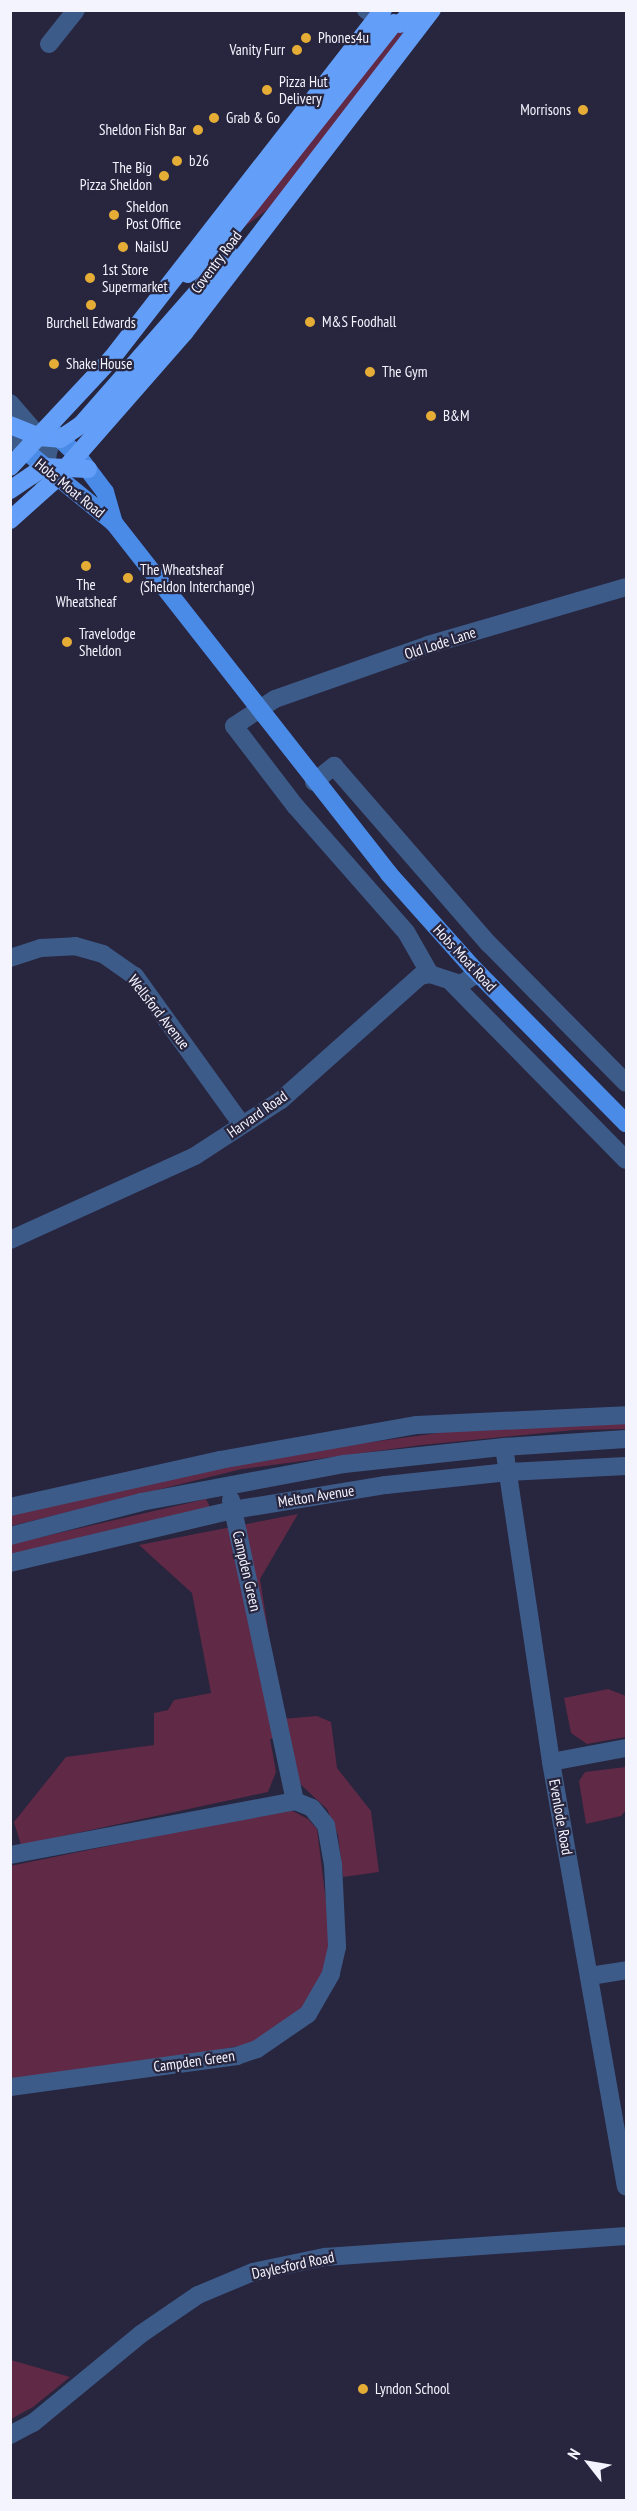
<!DOCTYPE html>
<style>
body{margin:0}
#map{position:relative;width:637px;height:2511px;overflow:hidden;background:#28253e;font-family:"PT Sans Narrow",sans-serif}
div>[style]{position:absolute}
.green>*{inset:0;background:#602945}
.minor>*{height:18px;margin:-9px;padding:0 9px;transform-origin:9px;border-radius:9px;background:#3d5b89}
.major>*{height:18px;margin:-9px;padding:0 9px;transform-origin:9px;border-radius:9px;background:#4b8be8}
.highway>*{height:18px;margin:-9px;padding:0 9px;transform-origin:9px;border-radius:9px;background:#639ff9}
.dots>*{width:16px;height:16px;translate:-50% -50%;box-sizing:border-box;border:3px solid #28253e;border-radius:50%}
span{translate:-50% -50%;white-space:nowrap;text-align:center;line-height:1.15;-webkit-text-stroke:4.5px #28253e;paint-order:stroke}
.poi-label{font-size:15px;color:#f4f4fe}
.left{translate:0 -50%;text-align:left}
.right{translate:-100% -50%;text-align:right}
.street-label{font-size:15px;color:#f4f4fe}
.frame{position:absolute;inset:0;border:12px solid #f4f4fe;pointer-events:none}
.north{position:absolute;left:559px;top:2433px;width:60px;height:60px;-webkit-text-stroke:4px #28253e;paint-order:stroke;rotate:301deg;font-size:16px;font-weight:700;line-height:24px;text-align:center;color:#f4f4fe}
.north::after{content:'';display:block;margin:auto;width:21px;height:27px;background:#f4f4fe;clip-path:polygon(50% 0,100% 100%,50% 72%,0 100%)}
</style>
<div id="map">
<div class="green">
<div style="clip-path:polygon(402px 30px,406px 32px,302px 167px,267px 210px,236px 233px,393px 32px)"></div>
<div style="clip-path:polygon(626px 1418px,626px 1429px,574px 1430px,422px 1445px,242px 1469px,11px 1526px,11px 1515px,276px 1455px,468px 1429px)"></div>
<div style="clip-path:polygon(206px 1499px,210px 1507px,11px 1557px,11px 1544px)"></div>
<div style="clip-path:polygon(298px 1514px,260px 1579px,282px 1719px,317px 1716px,331px 1722px,337px 1768px,371px 1811px,379px 1872px,343px 1877px,338px 1835px,327px 1809px,299px 1783px,288px 1736px,270px 1739px,276px 1772px,268px 1792px,21px 1845px,14px 1822px,66px 1757px,154px 1745px,154px 1713px,168px 1710px,174px 1700px,211px 1693px,192px 1593px,139px 1545px)"></div>
<div style="clip-path:polygon(608px 1689px,626px 1696px,626px 1737px,587px 1744px,571px 1733px,564px 1698px)"></div>
<div style="clip-path:polygon(626px 1767px,626px 1810px,621px 1816px,586px 1824px,579px 1781px,585px 1772px)"></div>
<div style="clip-path:polygon(289px 1809px,308px 1819px,317px 1829px,331px 1941px,321px 1980px,295px 2020px,260px 2042px,164px 2060px,11px 2081px,10px 1866px)"></div>
<div style="clip-path:polygon(10px 2360px,11px 2360px,70px 2377px,33px 2407px,11px 2419px)"></div>
</div>
<div class="minor">
<div style="left:366px;top:10px;width:14px;rotate:36deg"></div>
<div style="left:49px;top:44px;width:43px;rotate:-51.5deg"></div>
<div style="left:10px;top:403px;width:60px;rotate:49.1deg"></div>
<div style="left:49px;top:448px;width:32px;rotate:101deg"></div>
<div style="left:10px;top:435px;width:24px;rotate:45deg"></div>
<div style="left:314px;top:782px;width:26px;rotate:-39deg"></div>
<div style="left:334px;top:766px;width:236px;rotate:49deg"></div>
<div style="left:489px;top:944px;width:195px;rotate:45.4deg"></div>
<div style="left:10px;top:958px;width:33px;rotate:-18deg"></div>
<div style="left:41px;top:948px;width:34px;rotate:-3deg"></div>
<div style="left:75px;top:946px;width:29px;rotate:16deg"></div>
<div style="left:103px;top:954px;width:39px;rotate:35deg"></div>
<div style="left:135px;top:976px;width:183px;rotate:54.3deg"></div>
<div style="left:430px;top:974px;width:48px;rotate:-119.7deg"></div>
<div style="left:406px;top:932px;width:167px;rotate:-131.3deg"></div>
<div style="left:296px;top:807px;width:102px;rotate:-127.4deg"></div>
<div style="left:234px;top:726px;width:49px;rotate:-33.4deg"></div>
<div style="left:275px;top:699px;width:162px;rotate:-19.4deg"></div>
<div style="left:428px;top:645px;width:206px;rotate:-16.3deg"></div>
<div style="left:452px;top:983px;width:248px;rotate:45.5deg"></div>
<div style="left:10px;top:1240px;width:203px;rotate:-24.4deg"></div>
<div style="left:195px;top:1156px;width:103px;rotate:-33.1deg"></div>
<div style="left:281px;top:1100px;width:186px;rotate:-41.7deg"></div>
<div style="left:420px;top:976px;width:10px;rotate:-11deg"></div>
<div style="left:430px;top:974px;width:33px;rotate:18deg"></div>
<div style="left:461px;top:984px;width:20px;rotate:-33deg"></div>
<div style="left:504px;top:1447px;width:318px;rotate:81.5deg"></div>
<div style="left:551px;top:1762px;width:431px;rotate:80deg"></div>
<div style="left:231px;top:1500px;width:308px;rotate:78deg"></div>
<div style="left:10px;top:1507px;width:215px;rotate:-12.6deg"></div>
<div style="left:220px;top:1460px;width:200px;rotate:-10.1deg"></div>
<div style="left:417px;top:1425px;width:209px;rotate:-2.7deg"></div>
<div style="left:10px;top:1536px;width:135px;rotate:-14.5deg"></div>
<div style="left:141px;top:1502px;width:207px;rotate:-10.6deg"></div>
<div style="left:344px;top:1464px;width:161px;rotate:-6.1deg"></div>
<div style="left:504px;top:1447px;width:122px;rotate:-3.8deg"></div>
<div style="left:10px;top:1563px;width:229px;rotate:-13.4deg"></div>
<div style="left:233px;top:1510px;width:155px;rotate:-9.3deg"></div>
<div style="left:386px;top:1485px;width:123px;rotate:-6.1deg"></div>
<div style="left:508px;top:1472px;width:118px;rotate:-2.9deg"></div>
<div style="left:551px;top:1762px;width:76px;rotate:-10.6deg"></div>
<div style="left:10px;top:1855px;width:290px;rotate:-10.7deg"></div>
<div style="left:295px;top:1801px;width:18px;rotate:22deg"></div>
<div style="left:312px;top:1808px;width:22px;rotate:51deg"></div>
<div style="left:326px;top:1825px;width:40px;rotate:80deg"></div>
<div style="left:333px;top:1864px;width:83px;rotate:87.2deg"></div>
<div style="left:337px;top:1947px;width:28px;rotate:103deg"></div>
<div style="left:331px;top:1974px;width:46px;rotate:119.9deg"></div>
<div style="left:308px;top:2014px;width:62px;rotate:145.5deg"></div>
<div style="left:257px;top:2049px;width:21px;rotate:161deg"></div>
<div style="left:237px;top:2056px;width:229px;rotate:172.2deg"></div>
<div style="left:590px;top:1976px;width:36px;rotate:-9deg"></div>
<div style="left:10px;top:2435px;width:26px;rotate:-28deg"></div>
<div style="left:33px;top:2423px;width:140px;rotate:-39.5deg"></div>
<div style="left:141px;top:2334px;width:69px;rotate:-34.4deg"></div>
<div style="left:198px;top:2295px;width:60px;rotate:-22.7deg"></div>
<div style="left:253px;top:2272px;width:74px;rotate:-11.8deg"></div>
<div style="left:325px;top:2257px;width:302px;rotate:-4deg"></div>
</div>
<div class="major">
<div style="left:51px;top:430px;width:36px;rotate:44deg"></div>
<div style="left:77px;top:455px;width:46px;rotate:52.9deg"></div>
<div style="left:105px;top:492px;width:32px;rotate:74deg"></div>
<div style="left:27px;top:452px;width:112px;rotate:39.2deg"></div>
<div style="left:114px;top:523px;width:446px;rotate:51.9deg"></div>
<div style="left:389px;top:874px;width:123px;rotate:48.3deg"></div>
<div style="left:471px;top:966px;width:221px;rotate:45.4deg"></div>
</div>
<div class="highway">
<div style="left:400px;top:24px;width:20px;rotate:-45deg"></div>
<div style="left:188px;top:274px;width:28px;rotate:-39deg"></div>
<div style="left:210px;top:256px;width:297px;rotate:-51.7deg"></div>
<div style="left:10px;top:425px;width:31px;rotate:22deg"></div>
<div style="left:39px;top:437px;width:21px;rotate:5deg"></div>
<div style="left:60px;top:439px;width:25px;rotate:-34deg"></div>
<div style="left:81px;top:425px;width:226px;rotate:-48.8deg"></div>
<div style="left:10px;top:467px;width:149px;rotate:-46.9deg"></div>
<div style="left:112px;top:358px;width:441px;rotate:-52.1deg"></div>
<div style="left:10px;top:490px;width:41px;rotate:-34.1deg"></div>
<div style="left:44px;top:467px;width:44px;rotate:2.6deg"></div>
<div style="left:10px;top:520px;width:63px;rotate:-41.8deg"></div>
<div style="left:57px;top:478px;width:193px;rotate:-48.8deg"></div>
<div style="left:184px;top:333px;width:407px;rotate:-52.5deg"></div>
</div>
<div class="dots">
<div style="left:306px;top:38px;background:#e5ad36"></div>
<div style="left:297px;top:50px;background:#e5ad36"></div>
<div style="left:267px;top:90px;background:#e5ad36"></div>
<div style="left:583px;top:110px;background:#e5ad36"></div>
<div style="left:214px;top:118px;background:#e5ad36"></div>
<div style="left:198px;top:130px;background:#e5ad36"></div>
<div style="left:177px;top:161px;background:#e5ad36"></div>
<div style="left:164px;top:176px;background:#e5ad36"></div>
<div style="left:114px;top:215px;background:#e5ad36"></div>
<div style="left:123px;top:247px;background:#e5ad36"></div>
<div style="left:90px;top:278px;background:#e5ad36"></div>
<div style="left:91px;top:305px;background:#e5ad36"></div>
<div style="left:310px;top:322px;background:#e5ad36"></div>
<div style="left:54px;top:364px;background:#e5ad36"></div>
<div style="left:370px;top:372px;background:#e5ad36"></div>
<div style="left:431px;top:416px;background:#e5ad36"></div>
<div style="left:86px;top:566px;background:#e5ad36"></div>
<div style="left:128px;top:578px;background:#e5ad36"></div>
<div style="left:67px;top:642px;background:#e5ad36"></div>
<div style="left:363px;top:2389px;background:#e5ad36"></div>
</div>
<div class="poi-label">
<span class="left" style="left:318px;top:38px">Phones4u</span>
<span class="right" style="left:285px;top:50px">Vanity Furr</span>
<span class="left" style="left:279px;top:90px">Pizza Hut<br>Delivery</span>
<span class="right" style="left:571px;top:110px">Morrisons</span>
<span class="left" style="left:226px;top:118px">Grab &amp; Go</span>
<span class="right" style="left:186px;top:130px">Sheldon Fish Bar</span>
<span class="left" style="left:189px;top:161px">b26</span>
<span class="right" style="left:152px;top:176px">The Big<br>Pizza Sheldon</span>
<span class="left" style="left:126px;top:215px">Sheldon<br>Post Office</span>
<span class="left" style="left:135px;top:247px">NailsU</span>
<span class="left" style="left:102px;top:278px">1st Store<br>Supermarket</span>
<span class="left" style="left:322px;top:322px">M&amp;S Foodhall</span>
<span style="left:91px;top:323px">Burchell Edwards</span>
<span class="left" style="left:66px;top:364px">Shake House</span>
<span class="left" style="left:382px;top:372px">The Gym</span>
<span class="left" style="left:443px;top:416px">B&amp;M</span>
<span class="left" style="left:140px;top:578px">The Wheatsheaf<br>(Sheldon Interchange)</span>
<span style="left:86px;top:593px">The<br>Wheatsheaf</span>
<span class="left" style="left:79px;top:642px">Travelodge<br>Sheldon</span>
<span class="left" style="left:375px;top:2389px">Lyndon School</span>
</div>
<div class="street-label">
<span style="left:216px;top:262px;rotate:-53deg">Coventry Road</span>
<span style="left:70px;top:488px;rotate:39deg">Hobs Moat Road</span>
<span style="left:440px;top:643px;rotate:-18deg">Old Lode Lane</span>
<span style="left:465px;top:958px;rotate:47deg">Hobs Moat Road</span>
<span style="left:159px;top:1012px;rotate:52deg">Wellsford Avenue</span>
<span style="left:257px;top:1114px;rotate:-35deg">Harvard Road</span>
<span style="left:316px;top:1496px;rotate:-9deg">Melton Avenue</span>
<span style="left:247px;top:1571px;rotate:77deg">Campden Green</span>
<span style="left:561px;top:1817px;rotate:80deg">Evenlode Road</span>
<span style="left:194px;top:2061px;rotate:-8deg">Campden Green</span>
<span style="left:293px;top:2265px;rotate:-12deg">Daylesford Road</span>
</div>
<div class="frame"></div>
<div class="north">N</div>
</div>
